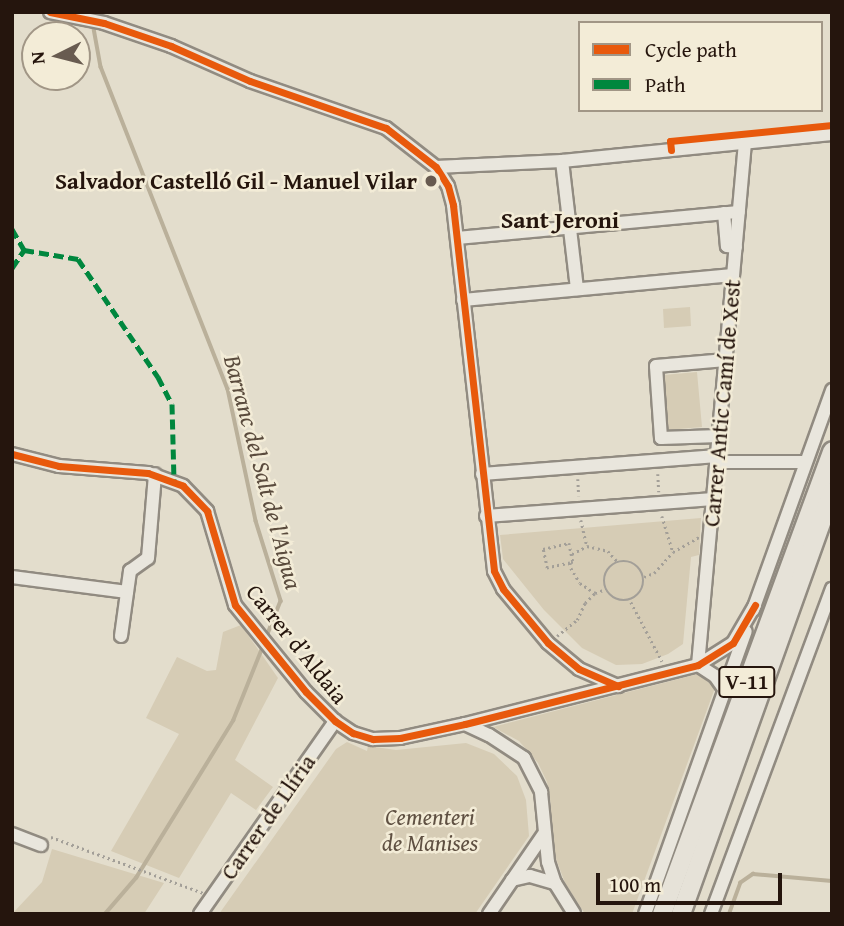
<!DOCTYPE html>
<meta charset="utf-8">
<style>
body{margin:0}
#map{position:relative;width:844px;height:926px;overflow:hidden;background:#e3ddcc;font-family:"Gentium Book Plus",serif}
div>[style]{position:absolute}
.green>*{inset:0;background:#d6ccb5}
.stream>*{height:3.5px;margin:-1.75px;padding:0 1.75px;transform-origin:1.75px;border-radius:1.75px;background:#bab09a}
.path>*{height:2.5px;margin-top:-1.25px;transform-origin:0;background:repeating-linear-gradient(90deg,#a39f98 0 2px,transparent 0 5.5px)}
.path>.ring{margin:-1.25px;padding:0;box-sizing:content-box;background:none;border:2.5px solid #a39f98;border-radius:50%}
.roads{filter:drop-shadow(2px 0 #918b81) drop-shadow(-2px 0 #918b81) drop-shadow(0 2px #918b81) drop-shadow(0 -2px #918b81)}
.minor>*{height:12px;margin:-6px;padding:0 6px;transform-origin:6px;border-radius:6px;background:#e9e6dd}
.highway>*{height:18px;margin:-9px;padding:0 9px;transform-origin:9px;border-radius:9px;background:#e6e2d8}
.quiet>*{height:5px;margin-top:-2.5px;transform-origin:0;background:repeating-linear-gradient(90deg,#00873e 0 10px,transparent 0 15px)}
.cycleway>*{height:7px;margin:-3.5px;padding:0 3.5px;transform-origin:3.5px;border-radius:3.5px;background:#e8590c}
.dots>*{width:19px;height:19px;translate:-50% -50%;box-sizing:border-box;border:4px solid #f3ecd7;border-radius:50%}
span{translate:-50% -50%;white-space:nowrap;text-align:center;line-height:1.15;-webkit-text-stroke:5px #f3ecd7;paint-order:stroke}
.shield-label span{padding:2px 5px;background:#f3ecd7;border:2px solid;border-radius:5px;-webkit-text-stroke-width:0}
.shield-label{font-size:21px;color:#25150d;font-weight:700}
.poi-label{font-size:23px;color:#25150d;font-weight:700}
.right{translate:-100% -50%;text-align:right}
.street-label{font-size:23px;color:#25150d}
.park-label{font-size:23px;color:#5f5042;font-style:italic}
.neighbourhood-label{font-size:24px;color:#25150d;font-weight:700}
.water-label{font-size:24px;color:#5a4b3d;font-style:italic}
.frame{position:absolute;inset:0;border:14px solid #25150d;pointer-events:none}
.legend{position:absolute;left:578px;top:21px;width:245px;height:91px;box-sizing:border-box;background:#f3ecd7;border:2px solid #a19686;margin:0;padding:9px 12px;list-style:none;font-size:21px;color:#25150d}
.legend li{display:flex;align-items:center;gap:14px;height:35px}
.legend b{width:35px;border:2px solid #a19686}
.north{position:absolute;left:21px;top:21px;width:70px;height:70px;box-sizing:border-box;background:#f3ecd7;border:2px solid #a19686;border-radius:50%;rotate:264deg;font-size:19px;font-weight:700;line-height:28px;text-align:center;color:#25150d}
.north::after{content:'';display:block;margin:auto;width:24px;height:32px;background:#685b50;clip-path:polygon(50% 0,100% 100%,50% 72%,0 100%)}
.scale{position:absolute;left:596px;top:873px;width:186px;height:32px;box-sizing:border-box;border:4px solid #25150d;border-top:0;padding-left:9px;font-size:21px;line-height:24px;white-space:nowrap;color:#25150d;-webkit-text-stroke:5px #f3ecd7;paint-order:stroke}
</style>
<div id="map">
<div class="green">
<div style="clip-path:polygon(690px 307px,691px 326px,664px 328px,663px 309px)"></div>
<div style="clip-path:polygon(697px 372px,702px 427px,668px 430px,664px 375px)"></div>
<div style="clip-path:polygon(701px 518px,699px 555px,691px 557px,683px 644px,668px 654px,642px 664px,616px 665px,582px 648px,544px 610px,503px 559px,500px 535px)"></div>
<div style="clip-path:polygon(241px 625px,278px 678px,235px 760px,273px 787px,256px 810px,231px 793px,179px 878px,111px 851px,179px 734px,146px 718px,177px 657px,207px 671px,216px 670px,223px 632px)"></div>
<div style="clip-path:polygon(698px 674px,715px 688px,632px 914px,585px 914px,565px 883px,555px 856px,549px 829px,551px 806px,547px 782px,538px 763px,519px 741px,493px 727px)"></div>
<div style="clip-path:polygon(347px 742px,367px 751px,368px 746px,396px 750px,466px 743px,494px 754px,517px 776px,526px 800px,529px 836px,475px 914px,219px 914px,336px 749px)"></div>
<div style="clip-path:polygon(52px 849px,164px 883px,144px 914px,12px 914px,42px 882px)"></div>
</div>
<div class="stream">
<div style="left:91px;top:12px;width:56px;rotate:79.7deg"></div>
<div style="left:101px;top:67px;width:346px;rotate:68.5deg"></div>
<div style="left:228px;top:389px;width:135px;rotate:78deg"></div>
<div style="left:256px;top:521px;width:84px;rotate:72.6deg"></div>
<div style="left:281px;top:601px;width:41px;rotate:111.5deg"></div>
<div style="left:105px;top:914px;width:48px;rotate:-49.3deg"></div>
<div style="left:136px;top:878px;width:185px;rotate:-58.3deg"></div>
<div style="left:233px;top:721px;width:81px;rotate:-68.2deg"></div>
<div style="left:729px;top:914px;width:33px;rotate:-70deg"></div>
<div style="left:740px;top:883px;width:16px;rotate:-35deg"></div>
<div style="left:753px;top:874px;width:79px;rotate:5.1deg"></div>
</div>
<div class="path">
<div style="left:658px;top:474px;width:18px;rotate:87deg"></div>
<div style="left:578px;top:479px;width:17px;rotate:87deg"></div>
<div style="left:662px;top:516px;width:38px;rotate:73deg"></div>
<div style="left:581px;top:520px;width:27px;rotate:77deg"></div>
<div style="left:587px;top:546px;width:22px;rotate:13deg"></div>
<div style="left:608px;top:551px;width:15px;rotate:48deg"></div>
<div style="left:572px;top:554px;width:17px;rotate:-28deg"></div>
<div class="ring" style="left:604px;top:561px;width:37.5px;height:37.5px"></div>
<div style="left:570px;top:563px;width:24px;rotate:168deg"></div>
<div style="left:547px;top:568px;width:19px;rotate:-102deg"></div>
<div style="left:543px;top:549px;width:27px;rotate:-13deg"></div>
<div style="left:569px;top:543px;width:19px;rotate:78deg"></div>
<div style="left:573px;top:562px;width:3px;rotate:162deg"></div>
<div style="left:570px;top:563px;width:5px;rotate:79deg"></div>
<div style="left:571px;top:568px;width:17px;rotate:59deg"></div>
<div style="left:580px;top:583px;width:18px;rotate:34deg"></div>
<div style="left:644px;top:577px;width:11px;rotate:-22deg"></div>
<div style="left:654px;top:573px;width:28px;rotate:-48deg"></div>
<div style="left:673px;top:552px;width:30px;rotate:-30deg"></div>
<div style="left:631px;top:602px;width:67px;rotate:62.3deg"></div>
<div style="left:557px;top:636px;width:26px;rotate:-39deg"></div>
<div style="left:577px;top:620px;width:19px;rotate:-65deg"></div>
<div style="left:585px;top:603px;width:14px;rotate:-45deg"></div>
<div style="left:595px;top:593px;width:12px;rotate:-20deg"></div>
<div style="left:51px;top:837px;width:162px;rotate:20.2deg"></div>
</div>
<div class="roads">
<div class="minor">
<div style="left:50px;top:12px;width:55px;rotate:11.5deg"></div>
<div style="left:104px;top:23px;width:71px;rotate:18.9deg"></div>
<div style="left:171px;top:46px;width:86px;rotate:23.9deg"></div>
<div style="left:250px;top:81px;width:144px;rotate:19.1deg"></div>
<div style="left:386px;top:128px;width:63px;rotate:38deg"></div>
<div style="left:436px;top:167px;width:22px;rotate:58deg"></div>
<div style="left:448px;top:186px;width:20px;rotate:75deg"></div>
<div style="left:453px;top:205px;width:368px;rotate:83.6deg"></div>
<div style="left:494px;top:571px;width:20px;rotate:63deg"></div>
<div style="left:503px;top:589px;width:70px;rotate:50.2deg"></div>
<div style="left:548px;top:643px;width:40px;rotate:40deg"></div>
<div style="left:579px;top:669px;width:43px;rotate:23.6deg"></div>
<div style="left:562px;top:161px;width:129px;rotate:83.3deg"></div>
<div style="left:436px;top:167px;width:126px;rotate:-2.7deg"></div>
<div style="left:562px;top:161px;width:271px;rotate:-5.7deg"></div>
<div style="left:724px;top:213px;width:33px;rotate:85deg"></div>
<div style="left:727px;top:246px;width:9px;rotate:6deg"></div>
<div style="left:457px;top:238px;width:283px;rotate:-5.3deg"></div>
<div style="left:463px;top:300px;width:271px;rotate:-5.3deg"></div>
<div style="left:719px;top:436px;width:58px;rotate:178deg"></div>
<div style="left:661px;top:438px;width:72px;rotate:-94deg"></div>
<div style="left:656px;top:366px;width:70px;rotate:-4.9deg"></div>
<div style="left:12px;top:454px;width:49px;rotate:14.3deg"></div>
<div style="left:59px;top:466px;width:89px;rotate:4.5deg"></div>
<div style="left:148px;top:473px;width:37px;rotate:20deg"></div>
<div style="left:183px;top:486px;width:35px;rotate:46deg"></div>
<div style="left:207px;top:511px;width:98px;rotate:73.4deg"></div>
<div style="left:235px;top:605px;width:112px;rotate:50.8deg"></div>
<div style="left:306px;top:692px;width:41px;rotate:45deg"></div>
<div style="left:335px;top:721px;width:22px;rotate:34deg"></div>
<div style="left:353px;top:733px;width:21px;rotate:17deg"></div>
<div style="left:373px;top:739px;width:27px;rotate:-2deg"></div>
<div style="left:400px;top:738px;width:66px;rotate:-12.2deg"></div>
<div style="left:465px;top:724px;width:240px;rotate:-14.2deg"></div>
<div style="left:698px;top:665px;width:41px;rotate:-32.2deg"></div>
<div style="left:733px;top:643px;width:44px;rotate:-59.9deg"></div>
<div style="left:716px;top:462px;width:89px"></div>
<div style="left:482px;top:474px;width:236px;rotate:-4.4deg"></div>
<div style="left:486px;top:516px;width:228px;rotate:-4.3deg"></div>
<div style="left:12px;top:577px;width:116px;rotate:7.4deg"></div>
<div style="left:753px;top:610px;width:234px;rotate:-70.2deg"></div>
<div style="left:121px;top:636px;width:66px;rotate:-82.1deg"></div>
<div style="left:130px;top:571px;width:22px;rotate:-36deg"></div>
<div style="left:148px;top:558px;width:84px;rotate:-85.2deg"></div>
<div style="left:698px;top:665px;width:525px;rotate:-84.86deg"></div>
<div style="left:698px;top:665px;width:20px;rotate:33deg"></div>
<div style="left:715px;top:676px;width:19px;rotate:55deg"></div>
<div style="left:465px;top:724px;width:26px;rotate:25deg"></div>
<div style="left:489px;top:735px;width:42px;rotate:33.3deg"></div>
<div style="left:524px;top:758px;width:38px;rotate:63deg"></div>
<div style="left:541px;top:792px;width:70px;rotate:84.3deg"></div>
<div style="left:548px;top:862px;width:22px;rotate:72deg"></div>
<div style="left:555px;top:883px;width:36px;rotate:58deg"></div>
<div style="left:12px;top:834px;width:31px;rotate:21deg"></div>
<div style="left:512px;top:880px;width:18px;rotate:-13deg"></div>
<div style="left:530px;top:876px;width:26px;rotate:16deg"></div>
<div style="left:200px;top:914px;width:236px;rotate:-55deg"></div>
<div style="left:489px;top:914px;width:96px;rotate:-55.6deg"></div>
<div style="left:645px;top:914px;width:300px;rotate:-70.4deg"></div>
<div style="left:711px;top:914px;width:347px;rotate:-69.6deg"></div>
</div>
<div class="highway">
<div style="left:662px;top:914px;width:493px;rotate:-69.8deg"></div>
<div style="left:681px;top:914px;width:448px;rotate:-70.3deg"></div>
</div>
</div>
<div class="quiet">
<div style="left:12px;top:229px;width:24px;rotate:60deg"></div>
<div style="left:24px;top:250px;width:55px;rotate:9.5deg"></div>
<div style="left:78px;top:259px;width:143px;rotate:55.9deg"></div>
<div style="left:158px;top:377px;width:30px;rotate:63deg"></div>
<div style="left:172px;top:404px;width:77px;rotate:88.5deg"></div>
<div style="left:12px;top:268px;width:22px;rotate:-56deg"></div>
</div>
<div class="cycleway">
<div style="left:50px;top:12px;width:55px;rotate:11.5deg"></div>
<div style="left:104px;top:23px;width:71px;rotate:18.9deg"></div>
<div style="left:171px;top:46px;width:86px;rotate:23.9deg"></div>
<div style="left:250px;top:81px;width:144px;rotate:19.1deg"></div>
<div style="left:386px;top:128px;width:63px;rotate:38deg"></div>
<div style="left:436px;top:167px;width:22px;rotate:58deg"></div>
<div style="left:448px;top:186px;width:20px;rotate:75deg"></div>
<div style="left:453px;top:205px;width:368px;rotate:83.6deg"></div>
<div style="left:494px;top:571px;width:20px;rotate:63deg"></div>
<div style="left:503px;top:589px;width:70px;rotate:50.2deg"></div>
<div style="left:548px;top:643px;width:40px;rotate:40deg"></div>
<div style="left:579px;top:669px;width:43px;rotate:23.6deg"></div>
<div style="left:671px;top:150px;width:9px;rotate:-96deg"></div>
<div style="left:670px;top:141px;width:163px;rotate:-5.6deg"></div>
<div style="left:12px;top:454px;width:49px;rotate:14.3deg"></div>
<div style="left:59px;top:466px;width:89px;rotate:4.5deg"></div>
<div style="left:148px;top:473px;width:37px;rotate:20deg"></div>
<div style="left:183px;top:486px;width:35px;rotate:46deg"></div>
<div style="left:207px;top:511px;width:98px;rotate:73.4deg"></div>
<div style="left:235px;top:605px;width:112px;rotate:50.8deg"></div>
<div style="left:306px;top:692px;width:41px;rotate:45deg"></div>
<div style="left:335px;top:721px;width:22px;rotate:34deg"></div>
<div style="left:353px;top:733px;width:21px;rotate:17deg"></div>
<div style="left:373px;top:739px;width:27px;rotate:-2deg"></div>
<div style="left:400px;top:738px;width:66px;rotate:-12.2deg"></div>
<div style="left:465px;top:724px;width:240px;rotate:-14.2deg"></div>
<div style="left:698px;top:665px;width:41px;rotate:-32.2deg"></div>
<div style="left:733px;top:643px;width:44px;rotate:-59.9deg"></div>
</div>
<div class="dots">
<div style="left:431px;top:181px;background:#685b50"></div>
</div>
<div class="shield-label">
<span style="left:747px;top:682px">V-11</span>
</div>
<div class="poi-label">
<span class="right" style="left:417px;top:181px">Salvador Castelló Gil - Manuel Vilar</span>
</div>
<div class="street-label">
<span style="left:722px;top:403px;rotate:-85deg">Carrer Antic Camí de Xest</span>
<span style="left:297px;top:644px;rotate:51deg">Carrer d’Aldaia</span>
<span style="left:268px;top:817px;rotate:-55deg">Carrer de Llíria</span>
</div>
<div class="park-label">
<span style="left:430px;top:830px">Cementeri<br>de Manises</span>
</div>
<div class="neighbourhood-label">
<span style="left:560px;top:220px">Sant Jeroni</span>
</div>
<div class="water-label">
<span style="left:263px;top:472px;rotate:75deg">Barranc del Salt de l'Aigua</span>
</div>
<div class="frame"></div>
<ul class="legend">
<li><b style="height:9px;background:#e8590c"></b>Cycle path</li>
<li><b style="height:9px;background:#00873e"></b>Path</li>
</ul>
<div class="north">N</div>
<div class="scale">100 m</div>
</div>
